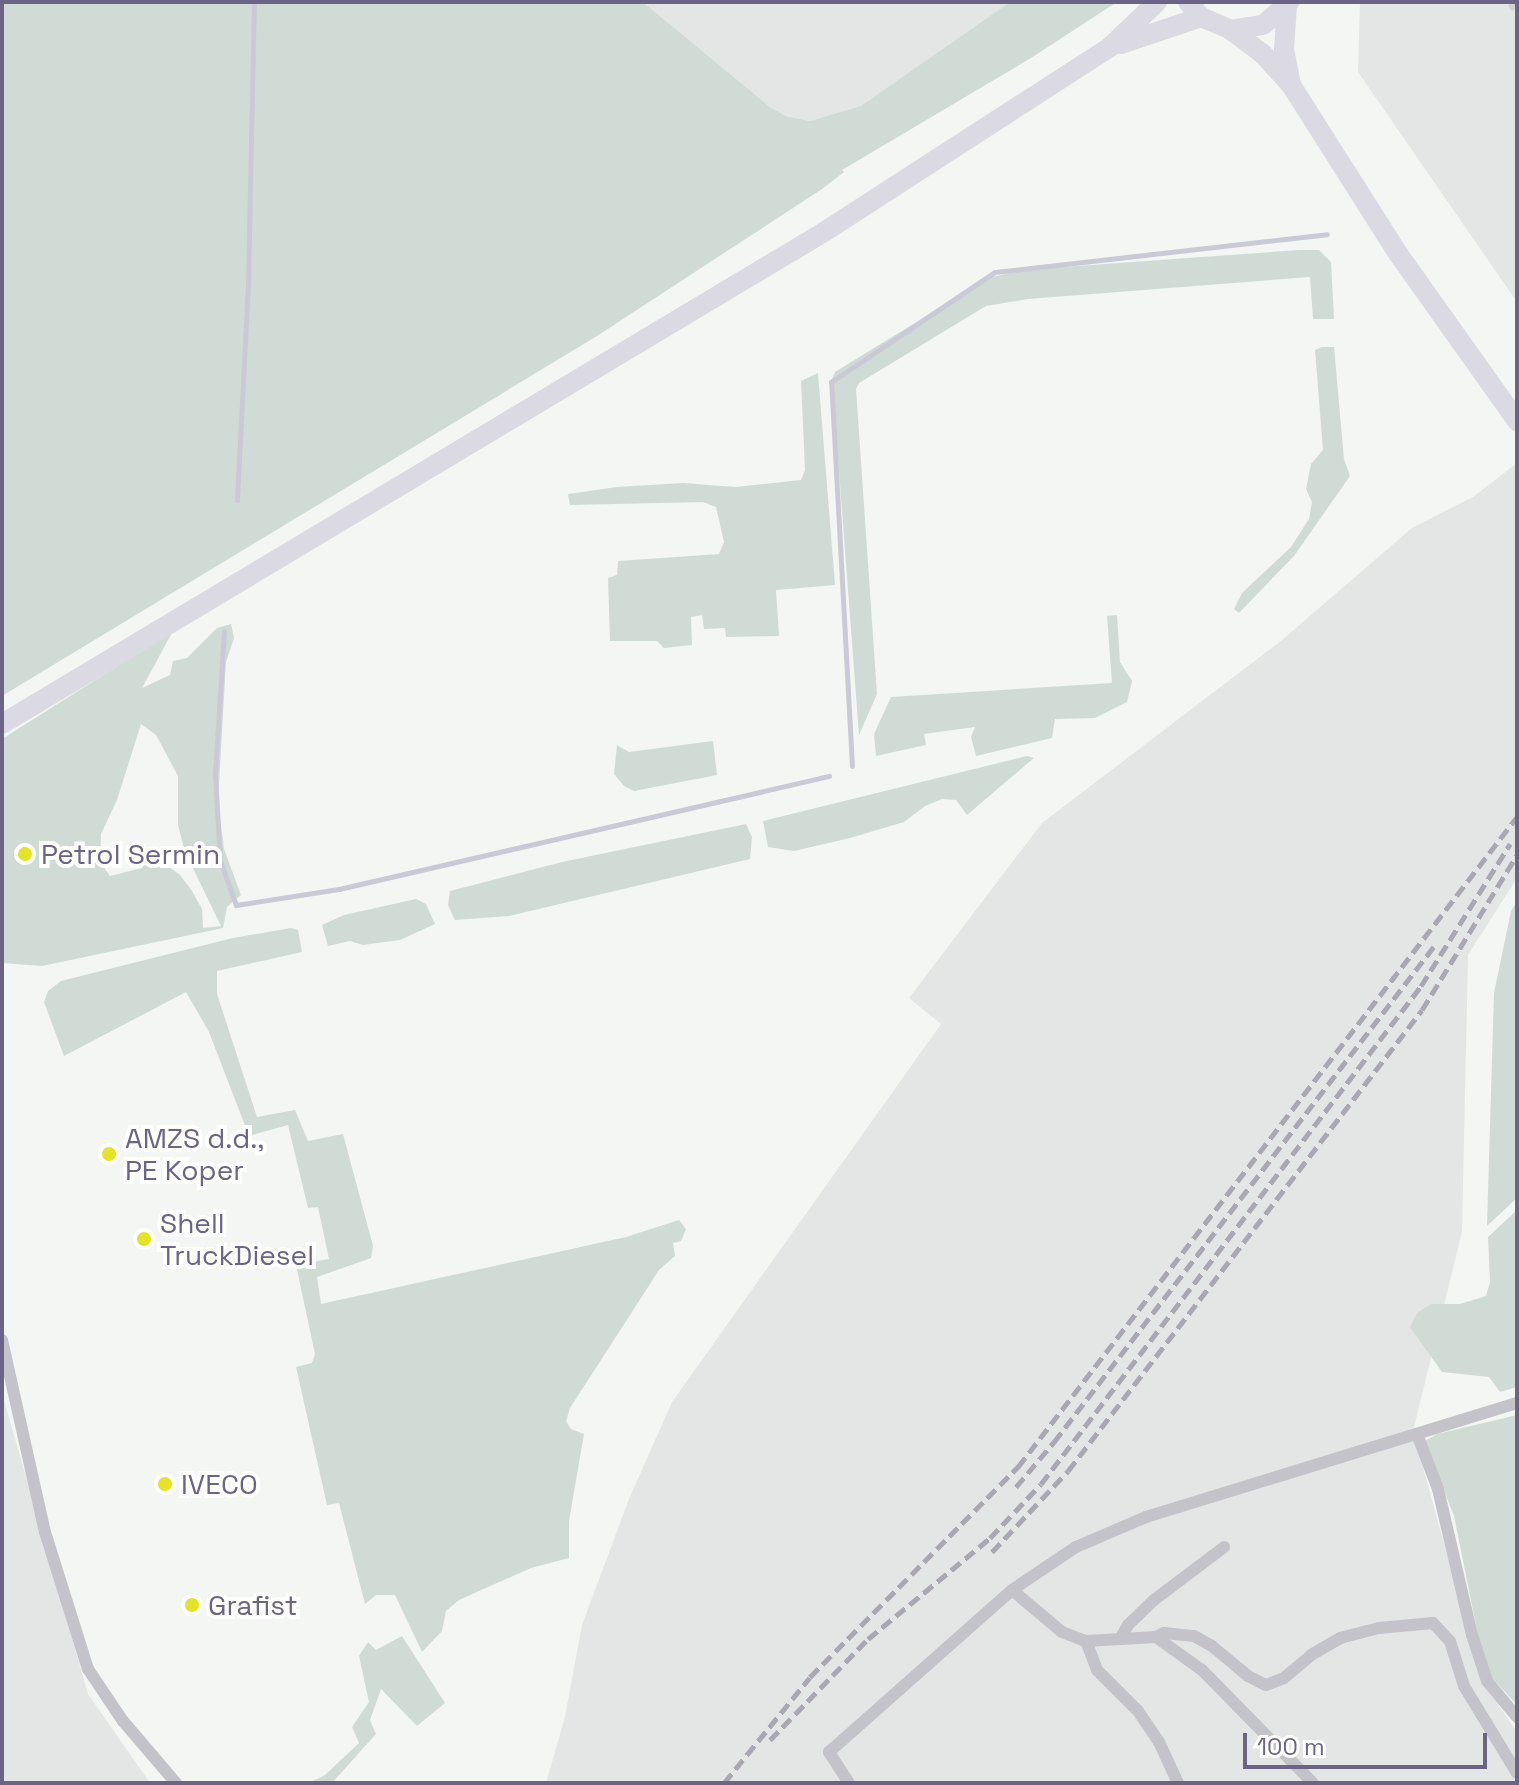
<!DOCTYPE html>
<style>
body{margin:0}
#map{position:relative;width:1519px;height:1785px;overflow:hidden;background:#f3f6f2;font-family:"Space Grotesk",sans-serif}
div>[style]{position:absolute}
.built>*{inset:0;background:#e4e6e5}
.green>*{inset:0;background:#d1dbd5}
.stream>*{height:5px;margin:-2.5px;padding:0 2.5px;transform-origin:2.5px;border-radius:2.5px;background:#cacad6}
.minor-tunnel>*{height:12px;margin-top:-6px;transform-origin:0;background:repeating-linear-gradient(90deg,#d1d2d6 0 12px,transparent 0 18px)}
.minor>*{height:12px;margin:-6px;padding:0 6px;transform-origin:6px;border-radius:6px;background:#c5c3ca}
.primary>*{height:20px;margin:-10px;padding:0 10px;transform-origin:10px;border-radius:10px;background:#dbd9e1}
.rail>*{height:5px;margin-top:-2.5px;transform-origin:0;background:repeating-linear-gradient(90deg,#aaa7b2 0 12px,transparent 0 18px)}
.dots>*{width:22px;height:22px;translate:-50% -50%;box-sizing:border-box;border:4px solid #fff;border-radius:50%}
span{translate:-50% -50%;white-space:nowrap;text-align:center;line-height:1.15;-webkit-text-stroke:8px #fff;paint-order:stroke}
.poi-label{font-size:28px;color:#6b6484}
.left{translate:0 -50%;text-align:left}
.frame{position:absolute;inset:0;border:4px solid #6b6484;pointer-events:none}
.scale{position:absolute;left:1243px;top:1733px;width:244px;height:36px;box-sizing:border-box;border:4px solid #6b6484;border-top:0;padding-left:10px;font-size:24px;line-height:28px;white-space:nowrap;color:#6b6484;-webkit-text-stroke:6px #fff;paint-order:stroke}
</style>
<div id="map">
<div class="built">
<div style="clip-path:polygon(643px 2px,1010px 2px,861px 107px,810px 121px,786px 116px,770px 107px)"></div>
<div style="clip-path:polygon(1360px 2px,1517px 2px,1517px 302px,1358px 72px)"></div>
<div style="clip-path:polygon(1517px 463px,1517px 878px,1468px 955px,1462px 1232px,1413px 1431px,1482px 1681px,1517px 1732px,1517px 1783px,546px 1783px,565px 1717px,582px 1625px,629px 1499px,672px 1402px,941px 1024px,909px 998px,1042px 823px,1282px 640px,1412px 528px,1473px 497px)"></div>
<div style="clip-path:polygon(2px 1393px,88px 1694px,150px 1783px,2px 1783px)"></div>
</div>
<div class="green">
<div style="clip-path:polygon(2px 2px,643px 2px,770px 107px,786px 116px,810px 121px,861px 106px,1010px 2px,1117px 2px,1031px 58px,842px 170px,844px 172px,822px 189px,597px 336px,2px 696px)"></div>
<div style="clip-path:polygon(1299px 250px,1319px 250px,1331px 262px,1334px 319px,1313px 319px,1310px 277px,1028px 299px,986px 306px,859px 383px,856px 389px,877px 694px,859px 735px,832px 379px,835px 372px,988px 278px,1022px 270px)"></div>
<div style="clip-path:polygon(1322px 347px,1334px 347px,1344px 459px,1350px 476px,1294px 556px,1239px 613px,1234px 609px,1242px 593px,1291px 547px,1309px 519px,1312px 502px,1306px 489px,1311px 464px,1323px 450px,1315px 350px)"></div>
<div style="clip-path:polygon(818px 373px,835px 585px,776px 590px,779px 636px,726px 637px,725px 628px,704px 629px,702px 615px,691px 617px,692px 645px,664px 648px,657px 641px,610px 641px,608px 578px,617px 575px,618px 561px,719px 554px,724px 542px,716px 507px,703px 502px,570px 505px,568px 494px,617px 487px,683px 483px,735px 487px,801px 480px,805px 470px,801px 381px)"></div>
<div style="clip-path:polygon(1117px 615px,1120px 662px,1132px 681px,1127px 702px,1095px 718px,1055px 719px,1052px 738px,976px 756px,971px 737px,975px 727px,924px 734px,926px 745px,876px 756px,874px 734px,891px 697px,1112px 683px,1107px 616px)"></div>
<div style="clip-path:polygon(evenodd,231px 624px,234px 638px,226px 662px,218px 802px,224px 849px,241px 895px,227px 907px,223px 928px,42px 966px,2px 963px,2px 739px,173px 631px,142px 688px,170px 675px,173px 661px,187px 658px,217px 628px,231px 624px,141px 724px,156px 735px,178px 776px,178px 825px,185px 852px,221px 926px,203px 928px,202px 909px,192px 891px,180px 875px,151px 853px,142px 868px,110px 876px,100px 862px,101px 834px,117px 800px,141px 724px)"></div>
<div style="clip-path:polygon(713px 741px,717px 775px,634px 791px,624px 786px,614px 774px,617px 745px,629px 752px)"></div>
<div style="clip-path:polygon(1027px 756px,1034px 758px,967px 815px,956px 800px,942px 799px,925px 806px,904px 822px,850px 838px,794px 851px,768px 847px,763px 821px)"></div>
<div style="clip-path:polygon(746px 824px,752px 837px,750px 859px,509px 916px,455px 920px,448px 905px,450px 891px,562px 862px)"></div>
<div style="clip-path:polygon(416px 899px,426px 904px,435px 924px,400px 940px,363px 945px,350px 941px,328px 946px,322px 925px,344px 915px)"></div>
<div style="clip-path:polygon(1517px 901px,1517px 1198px,1487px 1226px,1494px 993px,1511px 911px)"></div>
<div style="clip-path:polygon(291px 928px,298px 930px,302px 952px,217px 971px,217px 994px,257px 1117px,295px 1110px,308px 1141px,343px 1134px,373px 1246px,371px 1258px,317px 1277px,321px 1304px,626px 1237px,679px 1220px,686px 1229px,681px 1241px,673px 1243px,675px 1256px,659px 1270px,570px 1408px,566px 1421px,571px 1429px,584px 1434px,569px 1521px,569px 1558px,531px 1568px,459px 1600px,446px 1611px,442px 1631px,422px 1652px,395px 1595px,376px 1595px,365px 1604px,339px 1503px,327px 1505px,296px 1367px,312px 1363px,315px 1354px,296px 1265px,329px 1259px,318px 1207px,308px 1208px,288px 1125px,249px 1136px,209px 1032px,186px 992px,64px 1056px,44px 1002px,48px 991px,61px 981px,233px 938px)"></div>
<div style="clip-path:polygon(1517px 1210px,1517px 1387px,1500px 1392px,1489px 1377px,1442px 1372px,1410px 1327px,1417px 1313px,1431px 1304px,1460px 1304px,1486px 1296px,1490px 1282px,1488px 1237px)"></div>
<div style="clip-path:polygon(1517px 1415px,1517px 1705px,1485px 1670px,1454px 1516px,1425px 1441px,1437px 1434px)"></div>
<div style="clip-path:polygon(402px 1636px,445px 1703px,417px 1726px,381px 1689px,370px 1720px,376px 1734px,332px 1783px,309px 1783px,325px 1775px,359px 1743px,352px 1727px,369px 1702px,359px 1656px,368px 1642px,376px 1650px)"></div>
</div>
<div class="stream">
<div style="left:237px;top:500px;width:216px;rotate:-87.1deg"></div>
<div style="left:248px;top:284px;width:282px;rotate:-88.8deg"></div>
<div style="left:224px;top:631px;width:144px;rotate:93.6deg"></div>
<div style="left:215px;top:775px;width:86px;rotate:86.7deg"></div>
<div style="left:220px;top:861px;width:47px;rotate:70deg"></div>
<div style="left:236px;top:905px;width:104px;rotate:-8.8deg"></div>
<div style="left:339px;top:889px;width:503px;rotate:-12.99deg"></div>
<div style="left:852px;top:766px;width:385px;rotate:-93.1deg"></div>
<div style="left:831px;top:382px;width:197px;rotate:-33.9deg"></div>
<div style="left:995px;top:272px;width:334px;rotate:-6.5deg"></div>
</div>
<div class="minor-tunnel">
<div style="left:1513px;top:2px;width:7px;rotate:56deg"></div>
</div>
<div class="minor">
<div style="left:2px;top:1340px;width:197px;rotate:77.4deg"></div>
<div style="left:45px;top:1532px;width:144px;rotate:72.6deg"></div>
<div style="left:88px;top:1669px;width:63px;rotate:56.1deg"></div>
<div style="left:123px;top:1721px;width:82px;rotate:49.5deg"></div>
<div style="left:1417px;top:1434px;width:59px;rotate:69.1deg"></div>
<div style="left:1438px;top:1489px;width:150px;rotate:76.9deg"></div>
<div style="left:1472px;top:1635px;width:48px;rotate:71.9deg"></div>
<div style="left:1487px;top:1681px;width:47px;rotate:50.2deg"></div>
<div style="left:1012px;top:1590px;width:65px;rotate:40deg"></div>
<div style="left:1062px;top:1632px;width:26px;rotate:21deg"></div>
<div style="left:1086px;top:1641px;width:70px;rotate:-3.3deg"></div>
<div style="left:1156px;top:1637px;width:9px;rotate:-27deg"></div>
<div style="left:1164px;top:1633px;width:30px;rotate:6deg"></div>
<div style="left:1194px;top:1636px;width:21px;rotate:29deg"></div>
<div style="left:1212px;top:1646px;width:47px;rotate:39.8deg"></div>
<div style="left:1248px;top:1676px;width:20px;rotate:27deg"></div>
<div style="left:1266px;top:1685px;width:19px;rotate:-21deg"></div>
<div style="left:1284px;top:1678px;width:35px;rotate:-40deg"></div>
<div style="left:1311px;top:1655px;width:34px;rotate:-30deg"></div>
<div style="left:1340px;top:1638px;width:40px;rotate:-14.4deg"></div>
<div style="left:1379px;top:1628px;width:54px;rotate:-5.3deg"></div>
<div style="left:1433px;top:1623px;width:25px;rotate:47deg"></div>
<div style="left:1450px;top:1641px;width:47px;rotate:72.7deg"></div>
<div style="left:1464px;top:1686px;width:102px;rotate:58.7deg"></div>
<div style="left:1156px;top:1637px;width:57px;rotate:35.7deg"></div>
<div style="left:1202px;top:1670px;width:158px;rotate:45.5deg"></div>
<div style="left:1120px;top:1639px;width:16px;rotate:-60deg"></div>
<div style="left:1128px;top:1625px;width:36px;rotate:-44deg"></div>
<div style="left:1154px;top:1600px;width:88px;rotate:-37.1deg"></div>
<div style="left:1086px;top:1641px;width:31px;rotate:69deg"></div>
<div style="left:1097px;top:1670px;width:58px;rotate:45deg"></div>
<div style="left:1138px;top:1711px;width:37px;rotate:56deg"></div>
<div style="left:1159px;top:1742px;width:45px;rotate:65.1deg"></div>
<div style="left:849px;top:1783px;width:37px;rotate:-123deg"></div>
<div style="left:829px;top:1752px;width:244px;rotate:-41.5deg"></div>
<div style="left:1012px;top:1590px;width:77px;rotate:-33.9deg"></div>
<div style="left:1076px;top:1547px;width:76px;rotate:-23.2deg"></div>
<div style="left:1146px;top:1517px;width:388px;rotate:-17.1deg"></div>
</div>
<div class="primary">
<div style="left:1188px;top:2px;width:20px;rotate:49deg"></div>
<div style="left:1201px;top:17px;width:33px;rotate:23deg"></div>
<div style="left:1231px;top:30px;width:32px;rotate:-9deg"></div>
<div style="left:1263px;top:25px;width:35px;rotate:-41deg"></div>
<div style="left:1287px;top:5px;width:44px;rotate:93.9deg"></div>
<div style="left:1284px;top:49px;width:37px;rotate:79deg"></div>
<div style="left:1231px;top:30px;width:39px;rotate:37deg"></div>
<div style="left:1262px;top:53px;width:43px;rotate:47.8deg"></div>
<div style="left:1291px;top:85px;width:201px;rotate:57.6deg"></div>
<div style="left:1399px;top:255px;width:204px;rotate:54.6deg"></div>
<div style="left:1121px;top:44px;width:84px;rotate:-18.6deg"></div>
<div style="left:2px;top:724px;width:958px;rotate:-30.9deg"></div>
<div style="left:824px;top:232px;width:341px;rotate:-32.9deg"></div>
<div style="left:1110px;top:47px;width:65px;rotate:-43.8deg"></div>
</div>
<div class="rail">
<div style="left:1016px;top:1487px;width:59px;rotate:-49.8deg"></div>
<div style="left:1054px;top:1442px;width:626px;rotate:-52.53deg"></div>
<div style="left:992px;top:1552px;width:111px;rotate:-46.8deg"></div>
<div style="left:1068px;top:1471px;width:581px;rotate:-52.48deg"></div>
<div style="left:1422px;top:1010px;width:182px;rotate:-58.5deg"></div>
<div style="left:770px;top:1740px;width:141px;rotate:-45.9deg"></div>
<div style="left:868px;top:1639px;width:158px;rotate:-39.6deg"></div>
<div style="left:990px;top:1538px;width:74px;rotate:-46.6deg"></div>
<div style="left:1041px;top:1484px;width:626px;rotate:-52.65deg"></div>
<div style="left:1421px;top:986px;width:168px;rotate:-57.9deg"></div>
<div style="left:724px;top:1783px;width:136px;rotate:-50.9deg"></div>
<div style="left:810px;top:1677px;width:296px;rotate:-45.3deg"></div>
<div style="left:1018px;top:1467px;width:819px;rotate:-52.49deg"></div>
</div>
<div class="dots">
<div style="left:25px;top:854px;background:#e5e423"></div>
<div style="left:109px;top:1154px;background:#e5e423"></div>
<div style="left:144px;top:1239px;background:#e5e423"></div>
<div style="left:165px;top:1484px;background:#e5e423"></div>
<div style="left:192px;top:1605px;background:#e5e423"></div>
</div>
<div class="poi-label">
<span class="left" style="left:41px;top:854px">Petrol Sermin</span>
<span class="left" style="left:125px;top:1154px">AMZS d.d.,<br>PE Koper</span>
<span class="left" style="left:160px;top:1239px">Shell<br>TruckDiesel</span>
<span class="left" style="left:181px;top:1484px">IVECO</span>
<span class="left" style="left:208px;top:1605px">Grafist</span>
</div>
<div class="frame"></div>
<div class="scale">100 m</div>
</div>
